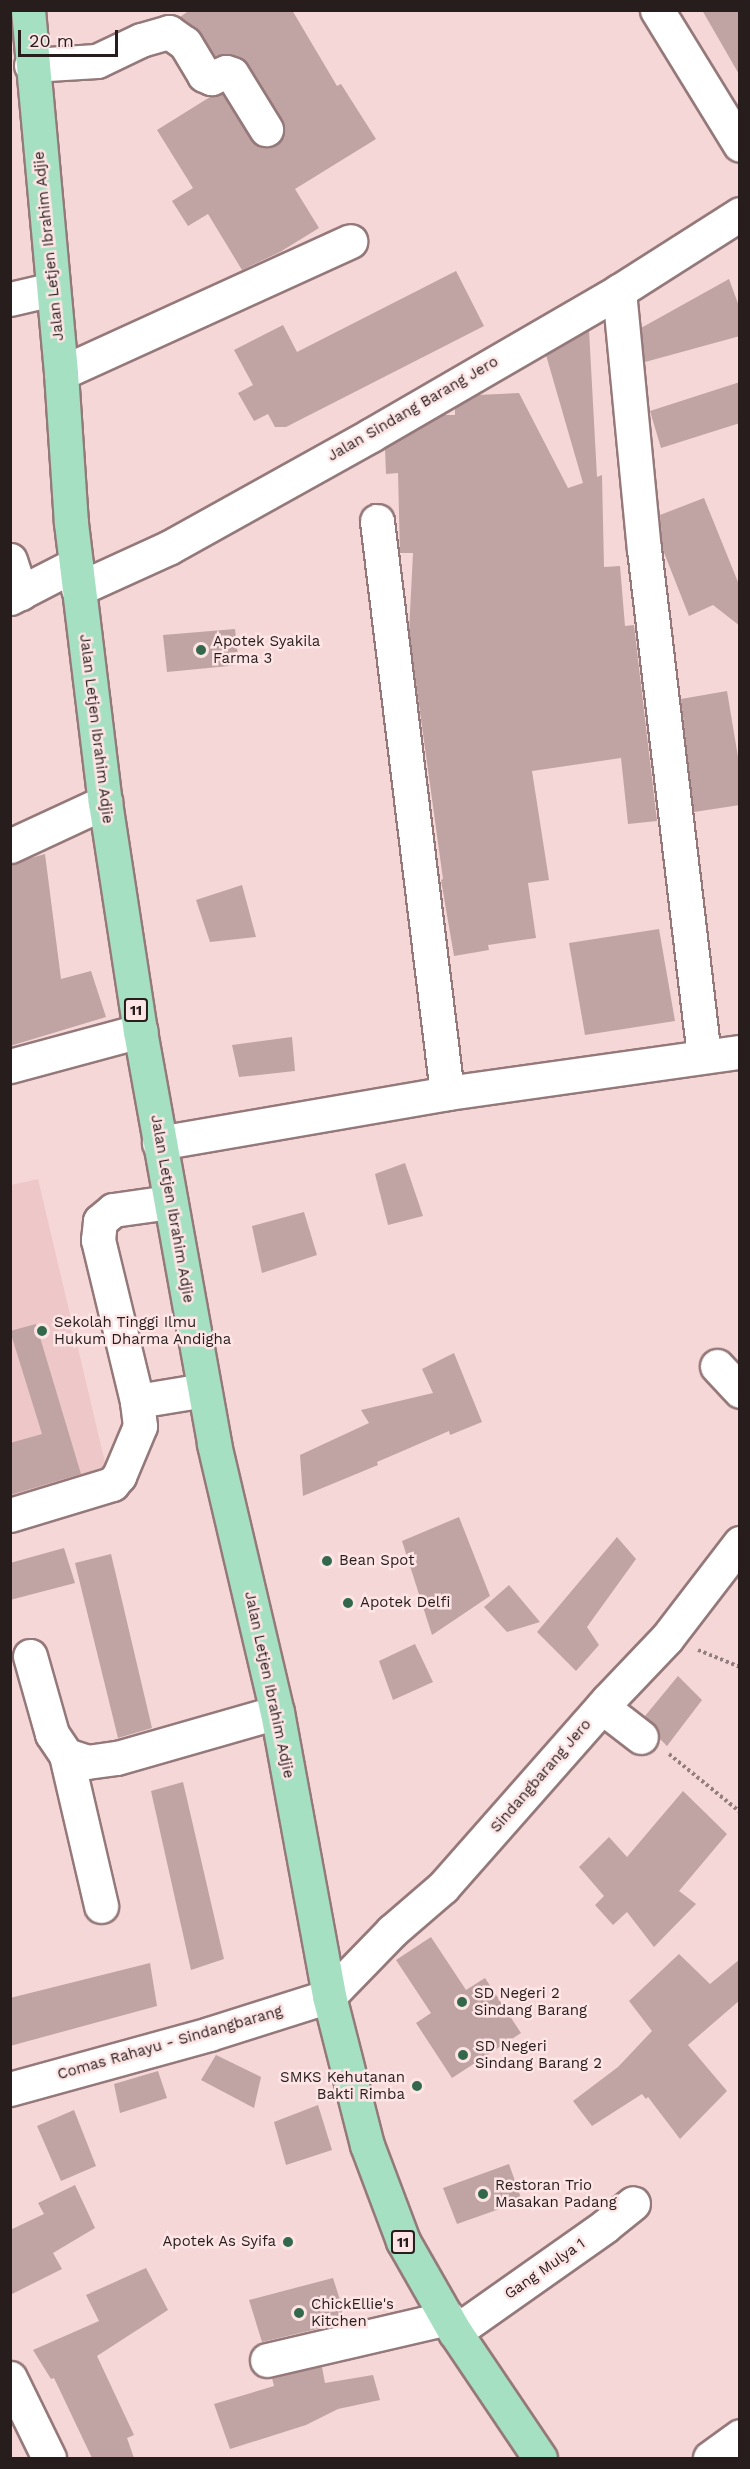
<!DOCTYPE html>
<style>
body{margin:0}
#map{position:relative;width:750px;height:2469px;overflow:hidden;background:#f5d7d7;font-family:"Work Sans",sans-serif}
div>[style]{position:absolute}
.built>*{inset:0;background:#eec8c8}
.building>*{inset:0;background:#c0a3a3}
.path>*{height:4px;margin-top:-2px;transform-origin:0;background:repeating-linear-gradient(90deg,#947f7f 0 3px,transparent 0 6px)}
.roads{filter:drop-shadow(2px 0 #95797a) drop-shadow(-2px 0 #95797a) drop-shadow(0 2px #95797a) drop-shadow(0 -2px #95797a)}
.minor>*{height:33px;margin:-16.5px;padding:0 16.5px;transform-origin:16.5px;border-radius:16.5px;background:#fff}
.major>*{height:33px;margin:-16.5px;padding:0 16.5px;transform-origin:16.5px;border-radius:16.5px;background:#a6e0c3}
.dots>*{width:16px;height:16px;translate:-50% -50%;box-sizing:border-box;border:3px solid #fee5e5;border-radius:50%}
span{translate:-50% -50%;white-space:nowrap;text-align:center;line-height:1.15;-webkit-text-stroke:5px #fee5e5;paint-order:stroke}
.shield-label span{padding:2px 4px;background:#fee5e5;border:2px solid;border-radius:4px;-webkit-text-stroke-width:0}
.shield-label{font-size:14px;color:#271d1d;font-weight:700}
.street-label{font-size:15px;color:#271d1d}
.poi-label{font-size:15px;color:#271d1d}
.left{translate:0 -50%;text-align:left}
.right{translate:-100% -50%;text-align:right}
.frame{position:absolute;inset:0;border:12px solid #271d1d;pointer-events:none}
.scale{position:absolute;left:18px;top:30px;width:100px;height:27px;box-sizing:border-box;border:3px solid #271d1d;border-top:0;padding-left:8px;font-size:18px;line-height:21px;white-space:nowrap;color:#271d1d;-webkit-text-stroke:4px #fee5e5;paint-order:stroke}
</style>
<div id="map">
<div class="built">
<div style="clip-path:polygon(38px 1179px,108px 1475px,11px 1527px,11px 1185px)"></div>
</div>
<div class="building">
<div style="clip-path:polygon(190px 10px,292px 10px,337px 86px,341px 84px,376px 139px,295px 189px,319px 228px,280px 252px,242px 270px,208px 214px,188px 226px,172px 201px,193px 188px,157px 130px,210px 97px,222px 94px,257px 145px,266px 148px,275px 145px,283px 137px,285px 128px,247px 64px,232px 54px,215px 56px,201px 33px,180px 17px)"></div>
<div style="clip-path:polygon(702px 10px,740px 10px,740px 76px)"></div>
<div style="clip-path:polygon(456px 271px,484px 326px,286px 427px,275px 427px,268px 414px,254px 421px,238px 393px,253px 385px,234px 350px,283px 325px,297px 352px)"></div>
<div style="clip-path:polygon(729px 279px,740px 309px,740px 336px,645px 362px,641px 328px)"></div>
<div style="clip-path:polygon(589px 330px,597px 477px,602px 475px,604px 567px,620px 566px,625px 626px,634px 625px,657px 821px,628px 824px,621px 758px,532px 771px,549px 880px,528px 883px,536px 938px,488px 945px,489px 950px,454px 956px,441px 880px,443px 879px,409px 632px,413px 553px,400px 553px,398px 473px,386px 474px,385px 448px,442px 415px,455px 415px,455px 408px,477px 395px,519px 393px,568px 488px,583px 483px,546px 355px)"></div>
<div style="clip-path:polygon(740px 382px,740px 423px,661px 448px,650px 411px)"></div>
<div style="clip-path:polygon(704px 498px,740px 587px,740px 626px,713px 605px,689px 616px,663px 550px,660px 515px)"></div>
<div style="clip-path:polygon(235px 629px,239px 665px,167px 672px,163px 635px)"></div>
<div style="clip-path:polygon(727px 691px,740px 769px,740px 805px,694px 812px,681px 699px)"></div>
<div style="clip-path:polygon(45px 854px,61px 979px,91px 971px,106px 1017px,10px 1046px,10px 864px)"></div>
<div style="clip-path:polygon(242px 885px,256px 937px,210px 942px,196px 900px)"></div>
<div style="clip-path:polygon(659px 929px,675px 1021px,585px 1035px,569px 943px)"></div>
<div style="clip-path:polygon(292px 1037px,295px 1071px,239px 1077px,232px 1045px)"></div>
<div style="clip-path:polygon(405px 1163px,423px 1216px,388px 1225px,375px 1174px)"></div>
<div style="clip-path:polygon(304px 1212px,317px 1255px,262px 1273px,252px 1226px)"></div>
<div style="clip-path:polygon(36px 1324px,81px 1474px,10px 1495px,10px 1443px,42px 1434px,10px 1331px)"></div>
<div style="clip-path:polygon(454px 1353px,482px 1422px,450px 1435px,449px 1431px,377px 1462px,378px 1465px,303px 1496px,300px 1455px,369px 1423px,361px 1410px,433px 1393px,422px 1369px)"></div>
<div style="clip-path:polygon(459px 1517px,490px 1596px,432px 1635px,402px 1541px)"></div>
<div style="clip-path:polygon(617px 1537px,636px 1559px,587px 1627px,599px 1645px,576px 1671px,537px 1632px)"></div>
<div style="clip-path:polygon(64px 1548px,75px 1583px,10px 1600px,10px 1563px)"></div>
<div style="clip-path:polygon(111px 1554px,152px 1728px,118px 1738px,75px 1563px)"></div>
<div style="clip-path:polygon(509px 1585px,540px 1622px,507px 1632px,484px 1607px)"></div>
<div style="clip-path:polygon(415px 1644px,433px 1682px,393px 1700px,379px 1661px)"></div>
<div style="clip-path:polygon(678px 1676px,702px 1700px,667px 1746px,660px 1739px,658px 1729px,645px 1716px)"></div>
<div style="clip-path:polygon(183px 1782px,224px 1959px,191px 1970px,151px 1791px)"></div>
<div style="clip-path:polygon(683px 1791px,727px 1834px,679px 1891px,696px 1904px,654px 1947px,627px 1912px,613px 1925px,595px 1905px,604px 1896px,579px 1867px,609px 1837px,627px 1857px)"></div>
<div style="clip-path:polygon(431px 1937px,466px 1990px,485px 1978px,521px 2033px,452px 2078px,416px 2023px,431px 2013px,396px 1960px)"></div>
<div style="clip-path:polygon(679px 1954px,710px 1984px,740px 1959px,740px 2000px,688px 2045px,727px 2091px,680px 2139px,648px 2097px,646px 2099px,642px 2094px,592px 2126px,573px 2101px,618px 2067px,652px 2031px,629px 2001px)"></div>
<div style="clip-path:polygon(150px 1963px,157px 2006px,10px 2046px,10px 1998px)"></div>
<div style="clip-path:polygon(216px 2055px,261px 2077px,254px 2108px,201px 2080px)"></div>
<div style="clip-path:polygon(158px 2071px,167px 2098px,120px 2113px,114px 2084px)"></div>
<div style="clip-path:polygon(318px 2105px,332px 2150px,286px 2165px,274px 2122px)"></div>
<div style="clip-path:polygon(74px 2110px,96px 2166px,61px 2181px,37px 2126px)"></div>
<div style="clip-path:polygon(509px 2164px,522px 2201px,457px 2224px,443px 2188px)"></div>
<div style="clip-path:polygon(75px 2185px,95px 2228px,53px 2253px,62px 2269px,10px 2295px,10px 2230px,44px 2214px,38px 2203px)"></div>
<div style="clip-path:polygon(146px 2268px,168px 2310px,97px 2356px,134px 2435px,127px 2438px,134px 2458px,92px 2458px,54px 2378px,51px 2379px,33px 2350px,99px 2321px,86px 2295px)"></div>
<div style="clip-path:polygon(333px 2278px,347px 2322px,262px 2342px,249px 2300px)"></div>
<div style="clip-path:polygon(322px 2367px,325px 2383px,373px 2375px,380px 2400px,338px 2409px,306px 2425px,230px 2449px,214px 2404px,274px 2386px,272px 2378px)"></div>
</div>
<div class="path">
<div style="left:698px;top:1650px;width:45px;rotate:22deg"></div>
<div style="left:669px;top:1754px;width:92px;rotate:39.2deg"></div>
</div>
<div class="roads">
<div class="minor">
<div style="left:657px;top:10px;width:158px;rotate:58.4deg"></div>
<div style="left:31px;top:65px;width:66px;rotate:-3.5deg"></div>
<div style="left:97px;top:61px;width:49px;rotate:-25.5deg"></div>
<div style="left:141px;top:40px;width:29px;rotate:-16deg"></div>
<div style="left:169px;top:32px;width:19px;rotate:35deg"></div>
<div style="left:185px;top:43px;width:37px;rotate:59deg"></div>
<div style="left:204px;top:75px;width:8px;rotate:23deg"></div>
<div style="left:211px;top:78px;width:16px;rotate:-22deg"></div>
<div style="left:226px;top:72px;width:6px;rotate:18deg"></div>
<div style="left:232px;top:74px;width:65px;rotate:58.3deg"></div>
<div style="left:619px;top:291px;width:259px;rotate:84.5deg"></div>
<div style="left:644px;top:549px;width:511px;rotate:83.25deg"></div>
<div style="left:10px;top:299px;width:44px;rotate:-13.1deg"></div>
<div style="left:61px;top:373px;width:318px;rotate:-24.5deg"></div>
<div style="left:377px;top:521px;width:576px;rotate:83.02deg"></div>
<div style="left:10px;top:560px;width:35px;rotate:72deg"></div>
<div style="left:78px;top:589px;width:101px;rotate:-24.5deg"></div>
<div style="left:170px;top:547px;width:230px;rotate:-29.1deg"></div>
<div style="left:371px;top:435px;width:287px;rotate:-30.1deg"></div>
<div style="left:619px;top:291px;width:143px;rotate:-32.5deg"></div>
<div style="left:10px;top:598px;width:74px;rotate:-27.3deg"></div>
<div style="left:10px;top:846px;width:105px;rotate:-24.9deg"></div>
<div style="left:10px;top:1066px;width:135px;rotate:-15.1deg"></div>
<div style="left:159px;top:1143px;width:292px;rotate:-9.8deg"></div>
<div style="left:447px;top:1093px;width:296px;rotate:-8deg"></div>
<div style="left:717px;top:1366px;width:34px;rotate:47deg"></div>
<div style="left:137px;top:1401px;width:68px;rotate:-9.3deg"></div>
<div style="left:10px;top:1515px;width:107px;rotate:-16.9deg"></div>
<div style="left:112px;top:1484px;width:11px;rotate:-49deg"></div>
<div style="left:119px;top:1476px;width:54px;rotate:-67.2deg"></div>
<div style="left:140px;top:1426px;width:25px;rotate:-97deg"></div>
<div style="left:137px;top:1401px;width:166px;rotate:-103.6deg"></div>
<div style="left:98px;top:1240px;width:19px;rotate:-84deg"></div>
<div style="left:100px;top:1221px;width:17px;rotate:-40deg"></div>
<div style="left:113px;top:1210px;width:58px;rotate:-8deg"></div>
<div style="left:30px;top:1656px;width:81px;rotate:74.2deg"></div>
<div style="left:52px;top:1734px;width:25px;rotate:56deg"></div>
<div style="left:66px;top:1755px;width:22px;rotate:18deg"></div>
<div style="left:87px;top:1762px;width:30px;rotate:-8deg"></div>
<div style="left:117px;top:1758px;width:166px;rotate:-16deg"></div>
<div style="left:602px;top:1707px;width:49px;rotate:37.6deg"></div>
<div style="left:66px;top:1755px;width:155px;rotate:76.9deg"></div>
<div style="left:10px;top:2089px;width:206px;rotate:-15.4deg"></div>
<div style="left:209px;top:2034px;width:126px;rotate:-17.6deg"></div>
<div style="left:329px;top:1996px;width:91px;rotate:-45.9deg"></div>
<div style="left:392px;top:1931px;width:67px;rotate:-40.8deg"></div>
<div style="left:443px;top:1887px;width:248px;rotate:-48.6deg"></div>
<div style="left:607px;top:1701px;width:87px;rotate:-46.4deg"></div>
<div style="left:667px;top:1638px;width:120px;rotate:-52.5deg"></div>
<div style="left:455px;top:2332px;width:184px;rotate:-35.2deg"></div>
<div style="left:605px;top:2226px;width:36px;rotate:-39deg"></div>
<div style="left:267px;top:2360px;width:186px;rotate:-13.1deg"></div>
<div style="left:10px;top:2378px;width:89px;rotate:64deg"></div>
<div style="left:710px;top:2458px;width:37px;rotate:-36deg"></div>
</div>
<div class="major">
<div style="left:28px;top:10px;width:364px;rotate:84.8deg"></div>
<div style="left:61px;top:373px;width:150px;rotate:86.2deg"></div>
<div style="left:71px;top:523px;width:281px;rotate:83.1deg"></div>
<div style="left:105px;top:802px;width:232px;rotate:81.3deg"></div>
<div style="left:140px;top:1031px;width:420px;rotate:79.8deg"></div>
<div style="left:214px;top:1444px;width:275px;rotate:76.8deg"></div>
<div style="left:277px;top:1712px;width:289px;rotate:79.6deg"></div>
<div style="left:329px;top:1996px;width:154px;rotate:75.7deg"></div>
<div style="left:367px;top:2145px;width:103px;rotate:69.4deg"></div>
<div style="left:403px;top:2241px;width:105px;rotate:60.3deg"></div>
<div style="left:455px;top:2332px;width:152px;rotate:56deg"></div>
</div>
</div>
<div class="dots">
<div style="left:201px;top:650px;background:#33684d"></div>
<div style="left:42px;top:1331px;background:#33684d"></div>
<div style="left:327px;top:1561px;background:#33684d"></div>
<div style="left:348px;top:1603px;background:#33684d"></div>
<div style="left:462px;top:2002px;background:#33684d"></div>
<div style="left:463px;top:2055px;background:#33684d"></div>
<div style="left:417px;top:2086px;background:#33684d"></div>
<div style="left:483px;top:2194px;background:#33684d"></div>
<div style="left:288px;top:2242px;background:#33684d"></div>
<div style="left:299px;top:2313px;background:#33684d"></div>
</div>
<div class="shield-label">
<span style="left:136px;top:1010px">11</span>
<span style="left:403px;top:2242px">11</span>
</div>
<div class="street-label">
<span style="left:49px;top:246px;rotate:-96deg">Jalan Letjen Ibrahim Adjie</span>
<span style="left:413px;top:409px;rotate:-30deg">Jalan Sindang Barang Jero</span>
<span style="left:96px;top:729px;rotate:83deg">Jalan Letjen Ibrahim Adjie</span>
<span style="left:172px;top:1209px;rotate:80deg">Jalan Letjen Ibrahim Adjie</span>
<span style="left:269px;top:1685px;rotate:78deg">Jalan Letjen Ibrahim Adjie</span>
<span style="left:541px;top:1776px;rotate:-49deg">Sindangbarang Jero</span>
<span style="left:170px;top:2043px;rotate:-16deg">Comas Rahayu - Sindangbarang</span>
<span style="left:545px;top:2269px;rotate:-35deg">Gang Mulya 1</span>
</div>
<div class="poi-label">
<span class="left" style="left:213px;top:650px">Apotek Syakila<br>Farma 3</span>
<span class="left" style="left:54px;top:1331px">Sekolah Tinggi Ilmu<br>Hukum Dharma Andigha</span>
<span class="left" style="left:339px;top:1561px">Bean Spot</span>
<span class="left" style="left:360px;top:1603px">Apotek Delfi</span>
<span class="left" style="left:474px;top:2002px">SD Negeri 2<br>Sindang Barang</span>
<span class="left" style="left:475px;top:2055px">SD Negeri<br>Sindang Barang 2</span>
<span class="right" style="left:405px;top:2086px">SMKS Kehutanan<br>Bakti Rimba</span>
<span class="left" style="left:495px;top:2194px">Restoran Trio<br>Masakan Padang</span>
<span class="right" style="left:276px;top:2242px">Apotek As Syifa</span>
<span class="left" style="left:311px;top:2313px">ChickEllie's<br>Kitchen</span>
</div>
<div class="frame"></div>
<div class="scale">20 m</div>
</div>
